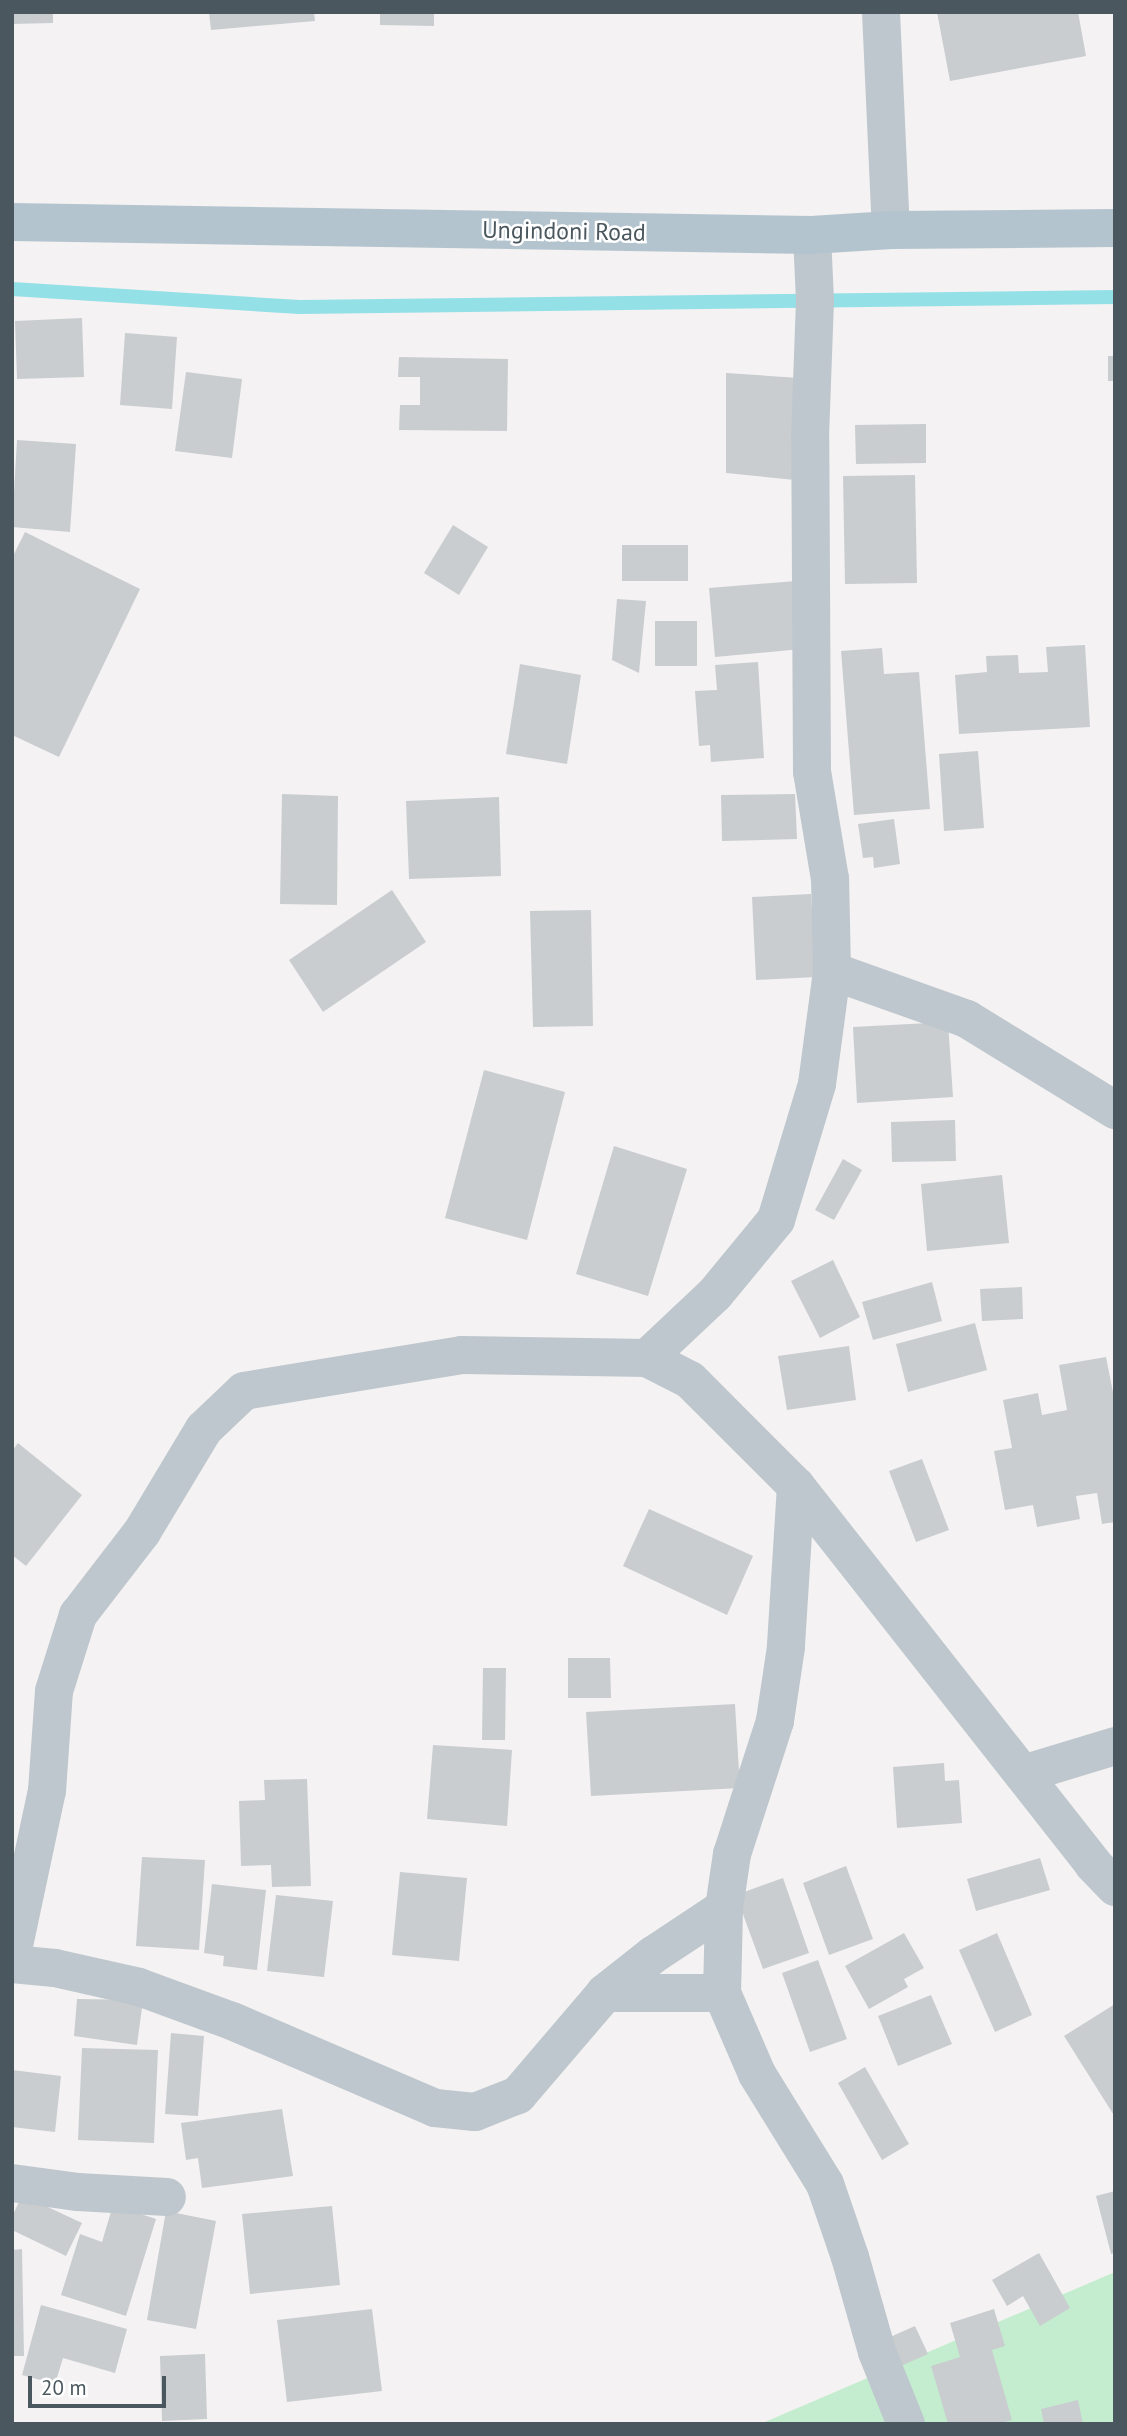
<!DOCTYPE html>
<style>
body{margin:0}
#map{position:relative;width:1127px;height:2436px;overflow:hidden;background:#f4f2f2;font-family:"PT Sans",sans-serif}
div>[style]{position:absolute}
.green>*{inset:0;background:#c4edcf}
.stream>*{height:14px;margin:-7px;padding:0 7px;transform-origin:7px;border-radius:7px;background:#94e0e7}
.building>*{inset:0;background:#c9cdd0}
.minor>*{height:38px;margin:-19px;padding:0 19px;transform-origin:19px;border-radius:19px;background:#bec7cd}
.major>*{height:38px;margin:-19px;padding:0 19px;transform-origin:19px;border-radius:19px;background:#b3c4ce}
span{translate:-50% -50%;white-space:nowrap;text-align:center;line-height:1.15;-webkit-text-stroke:5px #fff;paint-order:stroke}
.street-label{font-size:24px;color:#4a575e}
.frame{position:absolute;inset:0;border:14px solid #4a575e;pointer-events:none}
.scale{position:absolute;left:28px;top:2376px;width:138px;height:32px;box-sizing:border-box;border:4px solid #4a575e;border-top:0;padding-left:9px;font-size:21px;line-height:24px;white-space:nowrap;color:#4a575e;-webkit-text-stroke:5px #fff;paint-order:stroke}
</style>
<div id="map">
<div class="green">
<div style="clip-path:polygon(1115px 2272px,1115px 2424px,760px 2424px)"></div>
</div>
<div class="stream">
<div style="left:12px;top:289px;width:288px;rotate:3.6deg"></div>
<div style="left:299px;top:307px;width:816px;rotate:-0.7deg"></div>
</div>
<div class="building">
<div style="clip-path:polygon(12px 12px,53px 12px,53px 23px,12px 24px)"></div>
<div style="clip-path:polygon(209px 12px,314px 12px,315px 21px,211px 30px)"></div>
<div style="clip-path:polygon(380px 12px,434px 12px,434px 26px,380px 25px)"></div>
<div style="clip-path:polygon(937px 12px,1078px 12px,1086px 56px,950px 81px)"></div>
<div style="clip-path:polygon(82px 318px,84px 377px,17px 379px,15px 321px)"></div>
<div style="clip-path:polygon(125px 333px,177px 337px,172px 409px,120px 405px)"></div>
<div style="clip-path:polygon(1108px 356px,1115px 356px,1115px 381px,1108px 381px)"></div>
<div style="clip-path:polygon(399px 357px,508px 359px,507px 431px,399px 430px,400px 405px,420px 405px,420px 377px,398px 377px)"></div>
<div style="clip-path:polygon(186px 372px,242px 379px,232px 458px,175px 451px)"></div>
<div style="clip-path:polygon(726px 373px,799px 378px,795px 480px,726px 473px)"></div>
<div style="clip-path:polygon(926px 424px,926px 463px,856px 464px,855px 425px)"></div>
<div style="clip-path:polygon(17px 440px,76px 444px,70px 532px,12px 527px)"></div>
<div style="clip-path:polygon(915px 475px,917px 583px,845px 584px,843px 476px)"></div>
<div style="clip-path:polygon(453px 525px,488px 547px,459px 595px,424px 573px)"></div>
<div style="clip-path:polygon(25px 532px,140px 589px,59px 757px,12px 735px,12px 558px)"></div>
<div style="clip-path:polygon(622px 545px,688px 545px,688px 581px,622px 581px)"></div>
<div style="clip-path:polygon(796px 581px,801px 649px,715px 657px,709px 588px)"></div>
<div style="clip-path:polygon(617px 599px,646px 601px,639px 673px,612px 660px)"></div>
<div style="clip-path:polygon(655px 621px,697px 621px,697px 666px,655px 666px)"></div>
<div style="clip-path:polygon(1085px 645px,1090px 727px,959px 734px,955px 675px,987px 672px,986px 656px,1018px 655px,1019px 673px,1048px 672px,1046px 647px)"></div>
<div style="clip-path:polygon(882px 648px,884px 674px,919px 672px,930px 809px,854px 815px,841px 651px)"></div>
<div style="clip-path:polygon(758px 662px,764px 758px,711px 762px,710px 745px,699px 746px,695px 691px,717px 690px,715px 665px)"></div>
<div style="clip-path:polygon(520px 664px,581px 675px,567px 764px,506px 754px)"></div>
<div style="clip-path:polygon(978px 751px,984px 828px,944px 831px,939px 754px)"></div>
<div style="clip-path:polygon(282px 794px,338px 796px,337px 905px,280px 904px)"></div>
<div style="clip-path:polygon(795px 794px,797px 839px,722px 841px,721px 795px)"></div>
<div style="clip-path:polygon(499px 797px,501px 876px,409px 879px,406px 801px)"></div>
<div style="clip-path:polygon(894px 819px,900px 864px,874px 868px,873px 857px,863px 858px,858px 824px)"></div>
<div style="clip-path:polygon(392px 890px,426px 942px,323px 1012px,289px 960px)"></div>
<div style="clip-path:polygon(811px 894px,816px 977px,756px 980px,752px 897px)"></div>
<div style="clip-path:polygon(591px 910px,593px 1026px,533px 1027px,530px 911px)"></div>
<div style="clip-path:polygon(948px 1022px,953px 1097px,857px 1103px,853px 1027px)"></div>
<div style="clip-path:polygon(484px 1070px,565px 1092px,527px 1240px,445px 1218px)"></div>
<div style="clip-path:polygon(955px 1120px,956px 1161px,892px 1162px,891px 1122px)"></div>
<div style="clip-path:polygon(614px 1146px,687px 1169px,648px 1296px,576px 1274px)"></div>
<div style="clip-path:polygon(843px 1159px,862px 1170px,834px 1220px,815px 1210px)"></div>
<div style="clip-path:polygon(1002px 1175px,1009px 1243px,927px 1251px,921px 1184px)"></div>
<div style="clip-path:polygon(833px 1260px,860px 1317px,820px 1338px,791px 1281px)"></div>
<div style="clip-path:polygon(932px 1282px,942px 1321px,873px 1340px,862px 1302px)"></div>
<div style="clip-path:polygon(1022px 1287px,1023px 1319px,982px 1321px,980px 1289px)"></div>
<div style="clip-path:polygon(975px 1323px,987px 1370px,908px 1392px,896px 1344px)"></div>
<div style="clip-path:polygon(849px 1346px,856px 1400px,787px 1410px,778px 1356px)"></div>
<div style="clip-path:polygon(1106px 1357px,1115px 1402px,1115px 1522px,1102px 1524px,1097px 1493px,1076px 1496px,1080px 1519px,1037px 1527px,1033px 1505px,1005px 1510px,994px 1451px,1012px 1448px,1003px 1400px,1038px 1393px,1042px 1415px,1067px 1410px,1059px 1365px)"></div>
<div style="clip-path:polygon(18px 1443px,82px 1495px,26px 1566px,12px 1555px,12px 1451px)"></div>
<div style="clip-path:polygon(922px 1459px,949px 1530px,916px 1542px,889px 1471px)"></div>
<div style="clip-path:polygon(649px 1509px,753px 1556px,727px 1615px,623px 1566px)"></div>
<div style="clip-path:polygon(568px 1658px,610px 1658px,611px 1698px,568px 1698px)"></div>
<div style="clip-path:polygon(483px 1668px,506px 1668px,505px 1740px,482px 1740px)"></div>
<div style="clip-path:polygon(735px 1704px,740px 1788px,591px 1796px,586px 1712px)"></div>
<div style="clip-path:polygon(433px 1745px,512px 1750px,507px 1826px,427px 1819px)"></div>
<div style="clip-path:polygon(944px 1763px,945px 1781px,959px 1780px,962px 1823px,897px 1828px,893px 1767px)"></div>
<div style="clip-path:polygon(307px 1779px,311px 1886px,272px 1887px,271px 1865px,241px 1866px,239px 1801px,265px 1800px,264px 1780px)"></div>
<div style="clip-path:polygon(142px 1857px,205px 1860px,199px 1950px,136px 1946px)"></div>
<div style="clip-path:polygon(1040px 1858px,1050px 1890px,976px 1911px,967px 1879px)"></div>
<div style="clip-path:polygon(846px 1866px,873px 1939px,829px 1955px,803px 1883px)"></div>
<div style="clip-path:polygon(400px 1872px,467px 1878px,459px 1961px,392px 1955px)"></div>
<div style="clip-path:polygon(783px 1878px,809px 1953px,763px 1969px,736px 1895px)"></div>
<div style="clip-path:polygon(212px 1884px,266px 1890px,257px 1970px,223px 1966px,224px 1956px,204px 1953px)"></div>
<div style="clip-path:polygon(276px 1895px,333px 1901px,324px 1977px,267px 1971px)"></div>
<div style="clip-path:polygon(904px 1933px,924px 1968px,904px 1979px,908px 1987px,869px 2009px,845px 1966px)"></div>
<div style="clip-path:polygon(997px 1933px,1032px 2015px,995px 2032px,959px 1950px)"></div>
<div style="clip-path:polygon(818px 1960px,847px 2039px,810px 2052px,782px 1973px)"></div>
<div style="clip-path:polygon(931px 1995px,952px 2044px,898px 2066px,878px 2016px)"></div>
<div style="clip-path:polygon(77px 1999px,143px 2000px,137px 2045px,74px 2036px)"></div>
<div style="clip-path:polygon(1115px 2004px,1115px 2117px,1064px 2036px)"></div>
<div style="clip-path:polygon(171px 2033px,204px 2036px,198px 2116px,165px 2114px)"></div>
<div style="clip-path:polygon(82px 2048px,158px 2050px,154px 2143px,78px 2140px)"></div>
<div style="clip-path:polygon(865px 2067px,909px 2144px,882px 2160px,838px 2083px)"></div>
<div style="clip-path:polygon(12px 2070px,61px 2076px,55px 2132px,12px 2127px)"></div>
<div style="clip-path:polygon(282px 2109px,293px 2176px,202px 2188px,198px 2158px,186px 2160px,181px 2123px)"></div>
<div style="clip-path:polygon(1115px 2191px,1115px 2253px,1111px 2254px,1096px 2196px)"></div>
<div style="clip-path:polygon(22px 2195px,82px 2223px,66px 2256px,12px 2230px,12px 2217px)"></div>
<div style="clip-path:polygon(113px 2205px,156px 2219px,126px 2316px,61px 2295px,80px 2234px,102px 2242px)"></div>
<div style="clip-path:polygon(332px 2206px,340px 2285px,250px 2294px,242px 2214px)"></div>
<div style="clip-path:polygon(166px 2211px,216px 2221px,196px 2329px,147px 2320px)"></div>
<div style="clip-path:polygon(22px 2249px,24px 2356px,12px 2356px,12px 2250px)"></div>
<div style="clip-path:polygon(1039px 2253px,1070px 2308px,1040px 2326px,1023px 2296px,1007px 2306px,992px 2280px)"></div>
<div style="clip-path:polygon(41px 2305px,127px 2329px,115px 2373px,63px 2358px,55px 2384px,22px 2375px)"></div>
<div style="clip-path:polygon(372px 2309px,382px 2391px,287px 2402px,277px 2320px)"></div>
<div style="clip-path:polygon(994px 2309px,1005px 2346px,992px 2350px,1012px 2420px,998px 2424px,948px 2424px,931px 2366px,960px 2357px,950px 2323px)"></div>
<div style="clip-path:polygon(915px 2326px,928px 2354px,894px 2369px,881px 2341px)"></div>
<div style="clip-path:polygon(205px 2354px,207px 2419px,162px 2421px,160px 2356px)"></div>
<div style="clip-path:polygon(1078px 2400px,1083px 2424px,1044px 2424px,1041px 2409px)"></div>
</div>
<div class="minor">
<div style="left:881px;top:12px;width:218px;rotate:87.4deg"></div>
<div style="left:832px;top:971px;width:143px;rotate:19.6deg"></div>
<div style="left:967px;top:1019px;width:174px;rotate:31.6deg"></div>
<div style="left:647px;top:1358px;width:93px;rotate:-43.3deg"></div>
<div style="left:715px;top:1294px;width:96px;rotate:-50.5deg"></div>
<div style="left:776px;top:1220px;width:142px;rotate:-73.2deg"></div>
<div style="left:817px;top:1084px;width:114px;rotate:-82.4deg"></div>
<div style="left:832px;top:971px;width:92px;rotate:-91.2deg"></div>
<div style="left:830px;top:879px;width:109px;rotate:-99.5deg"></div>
<div style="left:812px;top:772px;width:335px;rotate:-90.3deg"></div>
<div style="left:810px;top:437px;width:136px;rotate:-87.9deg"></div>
<div style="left:815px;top:301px;width:66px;rotate:-92.6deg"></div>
<div style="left:796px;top:1486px;width:161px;rotate:93.6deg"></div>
<div style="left:786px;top:1647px;width:75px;rotate:98.5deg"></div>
<div style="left:775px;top:1721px;width:140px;rotate:107.9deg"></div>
<div style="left:732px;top:1854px;width:55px;rotate:98.4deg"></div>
<div style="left:724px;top:1908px;width:85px;rotate:91.3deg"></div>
<div style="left:722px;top:1993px;width:88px;rotate:66.6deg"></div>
<div style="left:757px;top:2074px;width:129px;rotate:58.3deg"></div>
<div style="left:825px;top:2184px;width:77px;rotate:71.1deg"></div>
<div style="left:850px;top:2257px;width:99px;rotate:74.1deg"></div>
<div style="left:877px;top:2352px;width:78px;rotate:68.1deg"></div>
<div style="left:1023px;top:1774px;width:96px;rotate:-16.9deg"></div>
<div style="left:12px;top:1955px;width:168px;rotate:-78deg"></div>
<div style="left:47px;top:1791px;width:100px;rotate:-86deg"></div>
<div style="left:54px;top:1691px;width:80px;rotate:-72.5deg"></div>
<div style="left:78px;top:1615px;width:105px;rotate:-52.4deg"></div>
<div style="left:142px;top:1532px;width:120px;rotate:-59deg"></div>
<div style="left:204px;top:1429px;width:55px;rotate:-43.5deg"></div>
<div style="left:244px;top:1391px;width:221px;rotate:-9.4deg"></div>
<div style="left:462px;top:1355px;width:185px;rotate:0.9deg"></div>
<div style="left:647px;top:1358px;width:48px;rotate:27.1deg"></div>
<div style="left:690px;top:1380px;width:150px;rotate:45deg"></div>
<div style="left:796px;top:1486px;width:481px;rotate:51.8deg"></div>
<div style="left:1093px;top:1864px;width:32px;rotate:46deg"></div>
<div style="left:12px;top:1964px;width:43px;rotate:5.3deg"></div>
<div style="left:55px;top:1968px;width:86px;rotate:12.7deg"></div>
<div style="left:139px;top:1987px;width:99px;rotate:20.1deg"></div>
<div style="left:232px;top:2021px;width:221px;rotate:23.2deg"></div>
<div style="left:435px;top:2108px;width:40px;rotate:5.7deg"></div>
<div style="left:475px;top:2112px;width:46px;rotate:-21.6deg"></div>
<div style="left:518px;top:2095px;width:134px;rotate:-49.5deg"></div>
<div style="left:605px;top:1993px;width:61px;rotate:-38.4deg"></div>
<div style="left:653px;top:1955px;width:85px;rotate:-33.5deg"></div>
<div style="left:605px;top:1993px;width:117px"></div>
<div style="left:12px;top:2183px;width:67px;rotate:7.8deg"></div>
<div style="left:78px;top:2192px;width:89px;rotate:3.2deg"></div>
</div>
<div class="major">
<div style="left:12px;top:222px;width:800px;rotate:0.93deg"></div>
<div style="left:812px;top:235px;width:79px;rotate:-3.6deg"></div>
<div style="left:891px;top:230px;width:224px;rotate:-0.5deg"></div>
</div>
<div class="street-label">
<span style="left:564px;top:231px;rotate:1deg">Ungindoni Road</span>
</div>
<div class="frame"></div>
<div class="scale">20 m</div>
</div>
